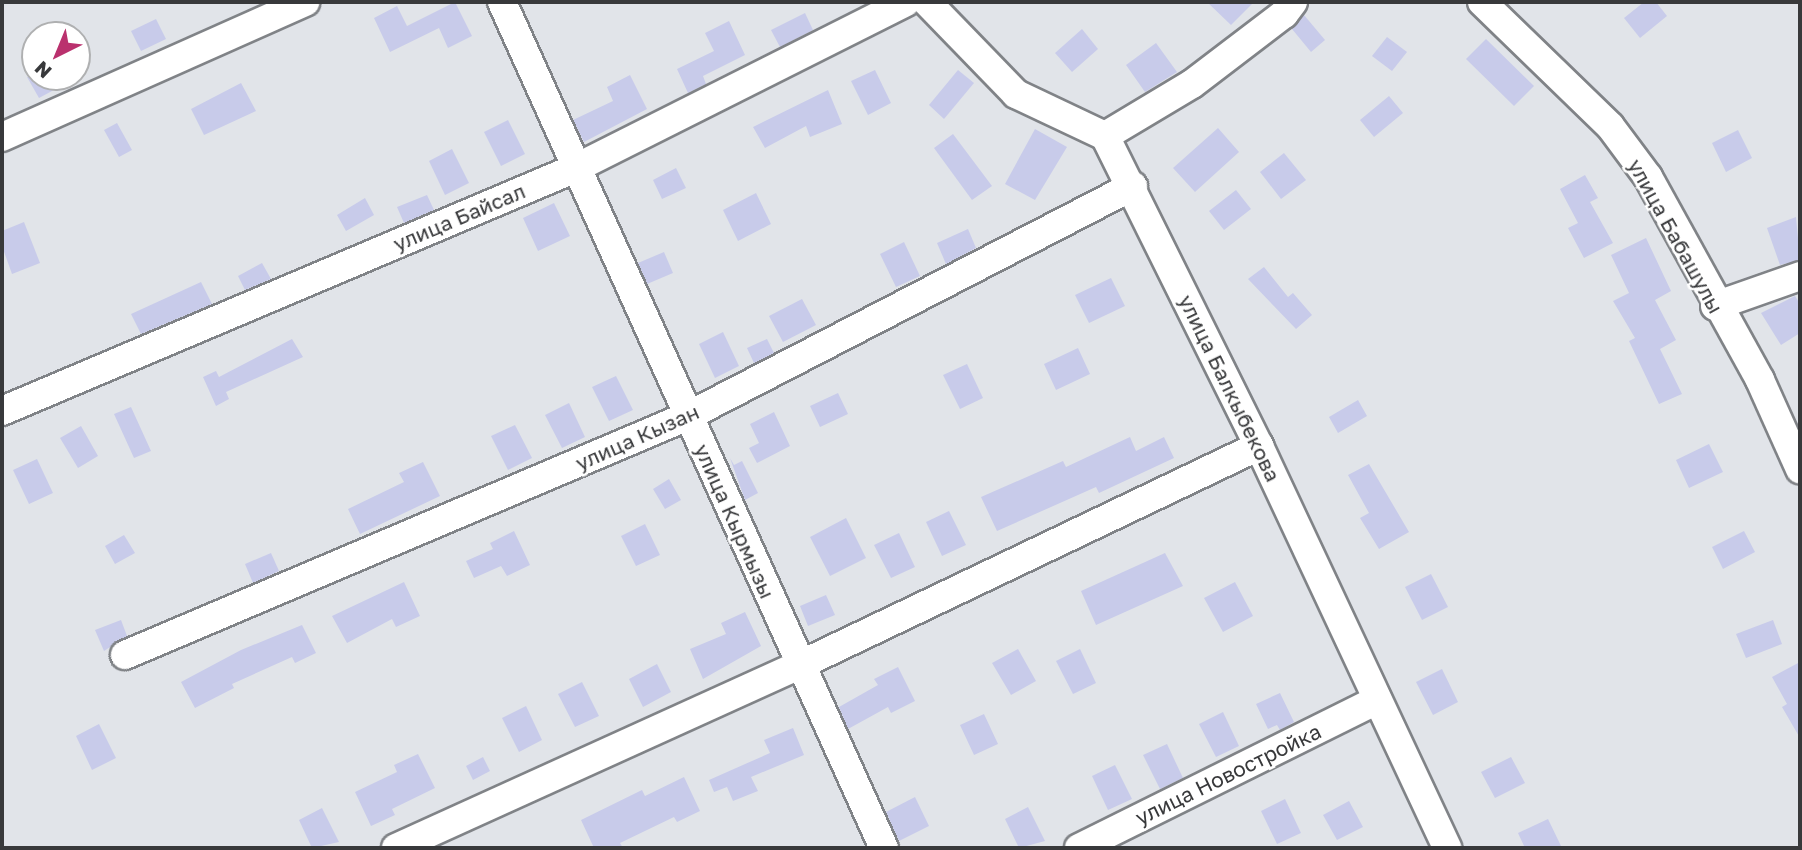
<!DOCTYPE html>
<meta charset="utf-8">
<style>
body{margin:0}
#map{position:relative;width:1802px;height:850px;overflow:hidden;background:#e1e4e9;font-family:"Golos Text",sans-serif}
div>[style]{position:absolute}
.building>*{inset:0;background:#c8cbea}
.roads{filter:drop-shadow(2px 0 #808387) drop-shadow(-2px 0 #808387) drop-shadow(0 2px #808387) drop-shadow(0 -2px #808387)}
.minor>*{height:28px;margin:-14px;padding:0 14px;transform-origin:14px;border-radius:14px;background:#fff}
span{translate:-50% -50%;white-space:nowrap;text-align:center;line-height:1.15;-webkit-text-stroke:5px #fff;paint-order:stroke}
.street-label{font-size:21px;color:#38393b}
.frame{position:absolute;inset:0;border:4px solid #38393b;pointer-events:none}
.north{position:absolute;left:21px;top:21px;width:70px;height:70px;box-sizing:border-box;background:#fff;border:2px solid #afb0b1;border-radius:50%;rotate:223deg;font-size:19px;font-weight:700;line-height:28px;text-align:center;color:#38393b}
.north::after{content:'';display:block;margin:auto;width:24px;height:32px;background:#ba316e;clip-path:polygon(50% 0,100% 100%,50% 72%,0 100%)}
</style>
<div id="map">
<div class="building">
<div style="clip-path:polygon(455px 2px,472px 36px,448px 48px,439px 28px,390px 52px,374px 18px,397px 6px,407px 26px)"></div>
<div style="clip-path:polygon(1207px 2px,1254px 2px,1231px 25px)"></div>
<div style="clip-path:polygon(1644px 2px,1656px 2px,1667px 16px,1640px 38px,1624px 18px)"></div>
<div style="clip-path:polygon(805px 13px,813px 30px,780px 47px,771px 30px)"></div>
<div style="clip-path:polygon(1304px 15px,1325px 40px,1311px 52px,1292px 29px)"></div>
<div style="clip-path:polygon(156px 19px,166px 39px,141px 51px,131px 31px)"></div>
<div style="clip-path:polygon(729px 21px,745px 55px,703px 76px,706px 84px,688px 93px,677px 69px,714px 51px,705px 33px)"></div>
<div style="clip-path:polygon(1082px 29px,1098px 49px,1072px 72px,1055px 53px)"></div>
<div style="clip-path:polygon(1387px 37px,1407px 52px,1392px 71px,1372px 56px)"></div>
<div style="clip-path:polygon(1486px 39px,1534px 86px,1514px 106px,1466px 59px)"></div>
<div style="clip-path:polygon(1156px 43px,1177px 72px,1145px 92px,1126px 65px)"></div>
<div style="clip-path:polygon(875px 70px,891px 103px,868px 115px,851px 81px)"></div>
<div style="clip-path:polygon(958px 70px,974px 83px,944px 119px,929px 105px)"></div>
<div style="clip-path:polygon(630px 75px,647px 109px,584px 142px,573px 120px,613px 101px,607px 87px)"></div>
<div style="clip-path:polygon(27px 77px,78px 77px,39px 98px)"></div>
<div style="clip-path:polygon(241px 83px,256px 111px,204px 135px,191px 109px)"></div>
<div style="clip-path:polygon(828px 90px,842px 124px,810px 137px,806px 126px,765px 148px,753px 127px)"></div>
<div style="clip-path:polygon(1389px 96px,1403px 113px,1374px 137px,1360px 120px)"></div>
<div style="clip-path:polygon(508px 120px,525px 154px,501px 166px,484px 132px)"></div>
<div style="clip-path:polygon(117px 123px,132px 150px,119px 157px,104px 130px)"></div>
<div style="clip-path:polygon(1218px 128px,1239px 152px,1195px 192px,1173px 168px)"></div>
<div style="clip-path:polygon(1035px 129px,1067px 147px,1035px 200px,1005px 184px)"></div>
<div style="clip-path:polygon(1738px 130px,1752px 158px,1726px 172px,1712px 143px)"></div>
<div style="clip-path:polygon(953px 134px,992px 186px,972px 200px,934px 148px)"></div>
<div style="clip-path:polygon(452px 149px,469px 183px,445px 195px,429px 161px)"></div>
<div style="clip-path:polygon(1284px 153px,1306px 180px,1281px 199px,1260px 172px)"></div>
<div style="clip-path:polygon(676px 168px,686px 188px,662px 199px,653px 180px)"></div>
<div style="clip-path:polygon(1585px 175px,1598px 198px,1590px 202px,1613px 243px,1584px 258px,1568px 228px,1578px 223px,1560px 189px)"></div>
<div style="clip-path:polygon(1236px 190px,1251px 209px,1224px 230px,1209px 211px)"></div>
<div style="clip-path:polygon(756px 193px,771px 224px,738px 241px,723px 210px)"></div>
<div style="clip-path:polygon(427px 195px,434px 210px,404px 223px,397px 207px)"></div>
<div style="clip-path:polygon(365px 198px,374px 215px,346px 231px,337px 215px)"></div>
<div style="clip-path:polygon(554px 203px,570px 236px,538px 251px,523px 218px)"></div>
<div style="clip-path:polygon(1796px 217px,1800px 260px,1780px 265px,1767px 228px)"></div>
<div style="clip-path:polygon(24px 222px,40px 263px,12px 274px,2px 246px,2px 231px)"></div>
<div style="clip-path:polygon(968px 229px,976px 248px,946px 264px,937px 243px)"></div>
<div style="clip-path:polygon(1646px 238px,1671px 291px,1655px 300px,1676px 340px,1660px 349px,1682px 394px,1659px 404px,1629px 341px,1635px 338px,1613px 301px,1629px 293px,1611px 255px)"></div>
<div style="clip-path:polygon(904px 242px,920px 276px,896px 287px,880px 254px)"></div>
<div style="clip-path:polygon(664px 252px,673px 273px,647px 284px,638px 263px)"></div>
<div style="clip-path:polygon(262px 263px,271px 279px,245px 290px,238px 276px)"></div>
<div style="clip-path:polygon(1264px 267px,1288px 297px,1293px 293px,1312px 315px,1296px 329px,1248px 279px)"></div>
<div style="clip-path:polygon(1111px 278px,1125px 306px,1089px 323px,1075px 295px)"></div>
<div style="clip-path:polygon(201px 282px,212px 304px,141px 334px,131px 314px)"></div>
<div style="clip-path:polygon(1795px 296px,1800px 304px,1800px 333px,1781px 345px,1761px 313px)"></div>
<div style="clip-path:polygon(802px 299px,816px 325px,783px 342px,769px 316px)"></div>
<div style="clip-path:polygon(723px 332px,739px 366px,715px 378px,699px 344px)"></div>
<div style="clip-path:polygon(292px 339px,303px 357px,226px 392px,229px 399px,216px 406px,203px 377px,216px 371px,219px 377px)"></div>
<div style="clip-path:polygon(767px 339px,774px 353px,754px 363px,747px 348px)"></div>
<div style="clip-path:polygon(1078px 348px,1090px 374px,1056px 390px,1044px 364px)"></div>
<div style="clip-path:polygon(967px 364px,983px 398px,960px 409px,943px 375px)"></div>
<div style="clip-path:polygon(616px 376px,633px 410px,609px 421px,592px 387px)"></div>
<div style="clip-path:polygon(838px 393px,848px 414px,820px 427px,810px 406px)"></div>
<div style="clip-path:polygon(1358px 400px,1367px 416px,1338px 433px,1329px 417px)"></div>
<div style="clip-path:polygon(569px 403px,585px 437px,562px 448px,545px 415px)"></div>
<div style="clip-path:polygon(131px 407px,151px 451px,134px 458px,114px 414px)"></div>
<div style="clip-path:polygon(774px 412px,790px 446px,757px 463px,749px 448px,759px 443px,750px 424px)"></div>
<div style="clip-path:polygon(515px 425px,532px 458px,508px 470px,491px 436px)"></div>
<div style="clip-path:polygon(81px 426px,98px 456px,78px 468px,60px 438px)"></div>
<div style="clip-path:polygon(1130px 437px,1136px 451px,1164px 437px,1174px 458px,1099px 493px,1096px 487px,997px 531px,981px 497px,1063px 461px,1066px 467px)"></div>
<div style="clip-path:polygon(1709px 444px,1723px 472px,1689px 488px,1676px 460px)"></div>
<div style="clip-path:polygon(730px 458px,734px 465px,742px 461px,758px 493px,745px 500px)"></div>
<div style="clip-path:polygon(37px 459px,53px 493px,29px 504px,13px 470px)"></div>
<div style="clip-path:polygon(423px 462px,440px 496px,360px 534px,348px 509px,404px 482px,399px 473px)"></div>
<div style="clip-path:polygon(1369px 464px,1409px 532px,1379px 549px,1360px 518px,1369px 513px,1348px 475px)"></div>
<div style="clip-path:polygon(669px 479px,681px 500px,665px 509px,653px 489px)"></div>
<div style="clip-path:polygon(949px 511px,966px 545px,942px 556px,926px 522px)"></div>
<div style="clip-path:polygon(846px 518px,866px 558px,830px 576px,810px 537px)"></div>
<div style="clip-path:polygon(645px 524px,660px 555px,636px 566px,621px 536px)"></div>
<div style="clip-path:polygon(514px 531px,530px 565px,507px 576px,501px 566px,474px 578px,466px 561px,493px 549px,490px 543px)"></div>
<div style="clip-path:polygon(1744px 531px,1755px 552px,1723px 569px,1712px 547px)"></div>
<div style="clip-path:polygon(899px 533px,915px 567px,891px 578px,874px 545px)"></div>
<div style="clip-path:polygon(124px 535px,135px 553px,115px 564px,105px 546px)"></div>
<div style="clip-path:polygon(271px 553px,279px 571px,253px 583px,245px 564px)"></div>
<div style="clip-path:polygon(1165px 553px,1183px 586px,1096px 625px,1081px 591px)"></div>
<div style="clip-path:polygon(1431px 574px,1448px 607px,1422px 620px,1405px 587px)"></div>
<div style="clip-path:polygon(404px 582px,420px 616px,396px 627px,392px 619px,347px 643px,332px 616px)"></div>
<div style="clip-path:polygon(1235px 582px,1253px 616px,1223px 632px,1204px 598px)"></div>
<div style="clip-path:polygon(826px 595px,835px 615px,808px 626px,800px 606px)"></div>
<div style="clip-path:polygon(745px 612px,761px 646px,703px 679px,690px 649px,726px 634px,721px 623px)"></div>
<div style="clip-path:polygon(121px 620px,127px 636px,104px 651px,95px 630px)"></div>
<div style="clip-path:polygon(1773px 620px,1782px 644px,1746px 658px,1736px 634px)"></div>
<div style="clip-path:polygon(302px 625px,316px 653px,295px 663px,292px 657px,232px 684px,234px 688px,195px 708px,181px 682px,241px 650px)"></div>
<div style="clip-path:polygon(1018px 649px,1036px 681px,1011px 695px,992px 663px)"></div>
<div style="clip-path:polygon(1080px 649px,1096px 683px,1073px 694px,1056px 661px)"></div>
<div style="clip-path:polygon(1800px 662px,1800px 738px,1782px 707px,1787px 704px,1772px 677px)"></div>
<div style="clip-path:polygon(657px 664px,671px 692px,643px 707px,629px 679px)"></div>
<div style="clip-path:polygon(898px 667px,915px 701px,891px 713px,888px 707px,848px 729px,839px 707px,878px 685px,874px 679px)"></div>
<div style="clip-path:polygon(1442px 669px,1458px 702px,1433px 715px,1416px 682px)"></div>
<div style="clip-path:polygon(582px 682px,599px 716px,575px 727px,558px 694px)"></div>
<div style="clip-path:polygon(1280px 693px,1294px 722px,1280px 730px,1277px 725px,1268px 729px,1256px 704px)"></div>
<div style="clip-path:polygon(526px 706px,542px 740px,519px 752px,502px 718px)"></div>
<div style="clip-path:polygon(1223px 712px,1239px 746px,1216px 757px,1199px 724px)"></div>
<div style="clip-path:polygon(984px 714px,998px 744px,974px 755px,960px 725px)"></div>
<div style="clip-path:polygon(99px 724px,116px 758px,92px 770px,76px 736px)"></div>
<div style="clip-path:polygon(793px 728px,804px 755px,751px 777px,758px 791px,733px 801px,727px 787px,714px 792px,709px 780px,770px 753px,764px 740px)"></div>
<div style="clip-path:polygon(1167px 744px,1183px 778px,1160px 789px,1143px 755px)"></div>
<div style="clip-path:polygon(418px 754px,435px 788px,392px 809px,395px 815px,371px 826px,355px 792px,397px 772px,394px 765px)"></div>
<div style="clip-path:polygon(483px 757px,490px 771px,473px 780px,466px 766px)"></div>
<div style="clip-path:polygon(1511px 757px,1525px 783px,1495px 798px,1481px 772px)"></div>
<div style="clip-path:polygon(1115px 765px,1132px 799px,1108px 810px,1092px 776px)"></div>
<div style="clip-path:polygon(684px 777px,700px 811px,677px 822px,674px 817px,620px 843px,623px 848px,594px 848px,581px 820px,642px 790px,645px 796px)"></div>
<div style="clip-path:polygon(915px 797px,929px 826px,899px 841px,886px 812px)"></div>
<div style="clip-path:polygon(1285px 799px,1301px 833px,1277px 844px,1261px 811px)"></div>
<div style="clip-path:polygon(1349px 801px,1363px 827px,1337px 840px,1323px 815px)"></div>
<div style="clip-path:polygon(1028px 807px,1045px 841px,1019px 848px,1005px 819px)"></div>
<div style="clip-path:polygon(322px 808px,339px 842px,312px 848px,299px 820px)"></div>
<div style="clip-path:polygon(1548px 819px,1562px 848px,1525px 848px,1518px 833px)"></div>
</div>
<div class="roads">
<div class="minor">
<div style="left:502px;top:2px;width:928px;rotate:65.7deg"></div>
<div style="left:927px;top:2px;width:128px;rotate:45.9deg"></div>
<div style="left:1016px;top:94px;width:98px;rotate:25.3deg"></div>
<div style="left:1105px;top:136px;width:346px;rotate:63.6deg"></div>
<div style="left:1259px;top:446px;width:444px;rotate:64.9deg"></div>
<div style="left:1482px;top:2px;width:178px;rotate:44.1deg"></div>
<div style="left:1610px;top:126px;width:64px;rotate:53.3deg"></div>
<div style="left:1648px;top:177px;width:232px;rotate:61.1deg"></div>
<div style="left:1760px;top:380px;width:98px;rotate:65.8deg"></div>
<div style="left:1105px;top:136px;width:101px;rotate:-30.9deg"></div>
<div style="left:1192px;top:84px;width:116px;rotate:-37.3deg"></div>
<div style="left:1284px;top:14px;width:15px;rotate:-53deg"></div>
<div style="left:2px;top:137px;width:332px;rotate:-24deg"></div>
<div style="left:1715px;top:306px;width:90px;rotate:-19.4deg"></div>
<div style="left:2px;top:411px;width:623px;rotate:-22.95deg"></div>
<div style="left:576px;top:168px;width:369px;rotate:-26.7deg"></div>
<div style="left:125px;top:655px;width:612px;rotate:-23deg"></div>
<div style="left:688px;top:416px;width:501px;rotate:-27.33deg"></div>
<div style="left:396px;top:848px;width:444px;rotate:-24.4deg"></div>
<div style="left:800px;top:665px;width:509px;rotate:-25.51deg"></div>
<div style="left:1079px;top:848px;width:333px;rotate:-26.4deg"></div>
</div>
</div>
<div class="street-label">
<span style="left:459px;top:217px;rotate:-23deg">улица Байсал</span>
<span style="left:1676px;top:236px;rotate:61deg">улица Бабашулы</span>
<span style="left:1230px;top:388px;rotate:64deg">улица Балкыбекова</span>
<span style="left:637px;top:437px;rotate:-24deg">улица Кызан</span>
<span style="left:735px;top:521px;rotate:66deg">улица Кырмызы</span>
<span style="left:1228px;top:774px;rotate:-26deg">улица Новостройка</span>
</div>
<div class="frame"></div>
<div class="north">N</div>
</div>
